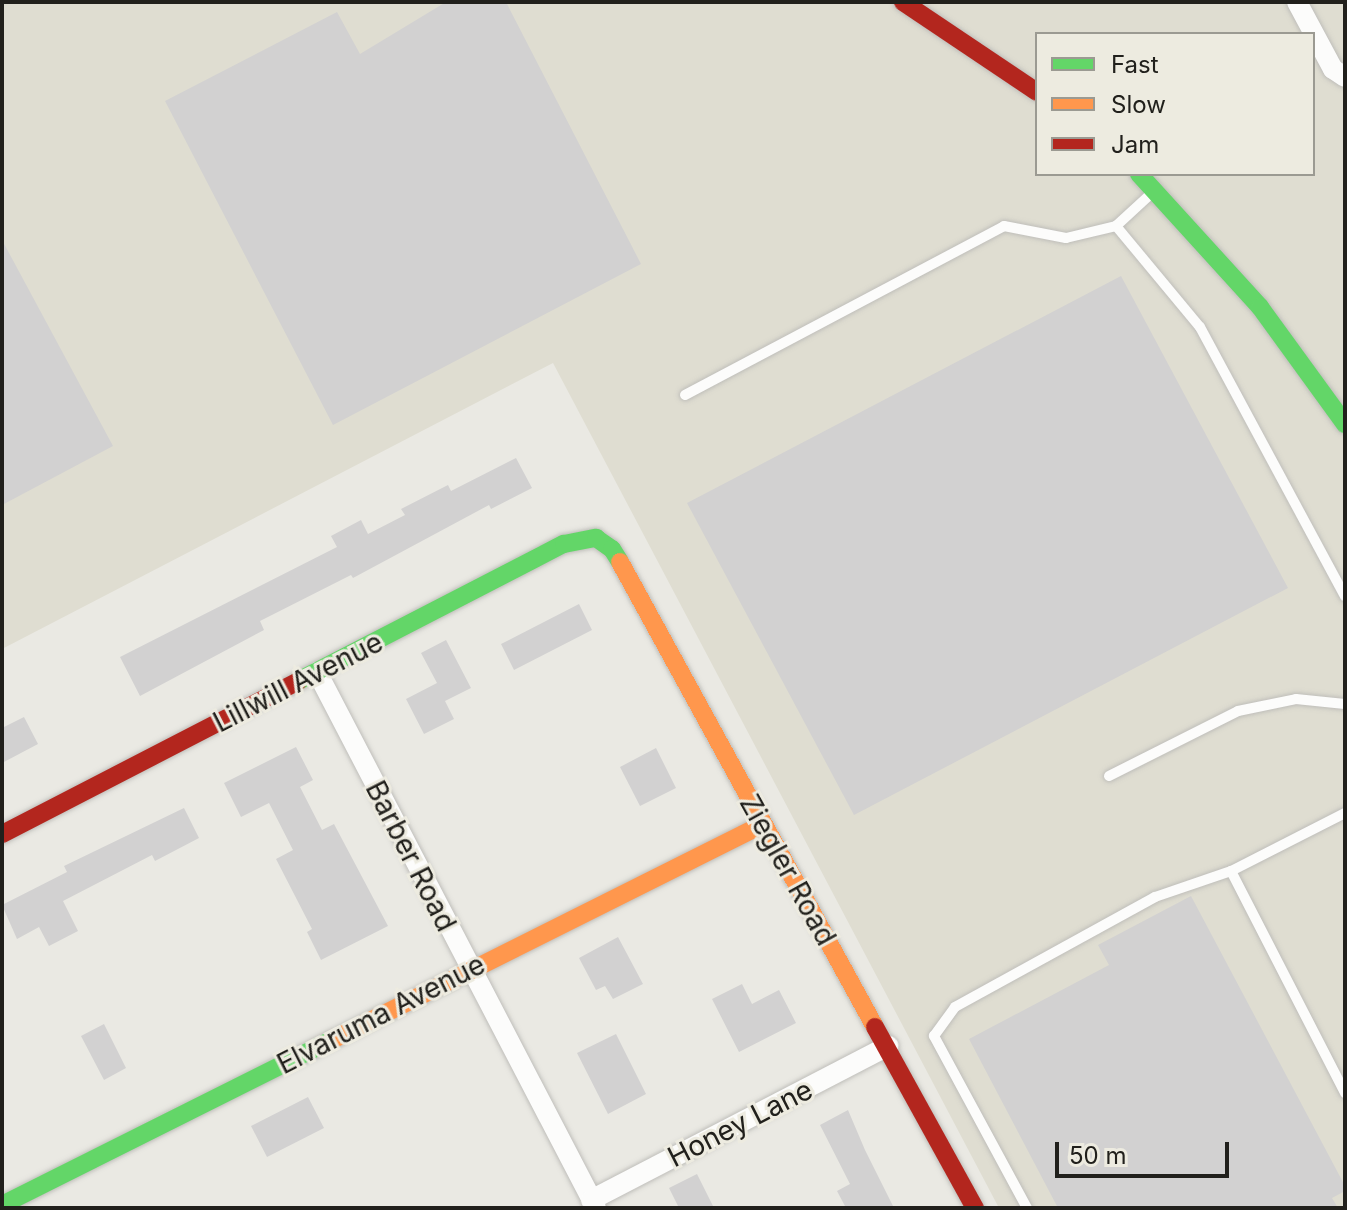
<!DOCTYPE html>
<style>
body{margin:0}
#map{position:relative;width:1347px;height:1210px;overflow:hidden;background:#eae9e3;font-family:Inter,sans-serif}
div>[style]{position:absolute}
.built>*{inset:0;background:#dfddd1}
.building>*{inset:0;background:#d2d1d1}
.roads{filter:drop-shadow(0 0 2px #bfbeba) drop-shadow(0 0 2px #bfbeba)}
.lane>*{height:10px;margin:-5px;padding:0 5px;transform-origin:5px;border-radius:5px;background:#fcfcfb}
.street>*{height:20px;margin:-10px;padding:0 10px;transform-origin:10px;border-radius:10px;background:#fcfcfb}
.fast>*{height:18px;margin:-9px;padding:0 9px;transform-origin:9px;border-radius:9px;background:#63d668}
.slow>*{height:18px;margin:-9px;padding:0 9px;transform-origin:9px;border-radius:9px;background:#ff974d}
.jam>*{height:18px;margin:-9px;padding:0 9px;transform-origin:9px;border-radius:9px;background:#b3261e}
span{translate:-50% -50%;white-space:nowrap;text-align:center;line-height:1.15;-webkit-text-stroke:6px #edebe0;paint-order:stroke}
.street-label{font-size:28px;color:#21201c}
.frame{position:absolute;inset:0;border:4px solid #21201c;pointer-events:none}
.legend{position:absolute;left:1035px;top:32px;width:280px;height:144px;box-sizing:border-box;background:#edebe0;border:2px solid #9b9a92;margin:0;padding:10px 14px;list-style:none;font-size:24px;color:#21201c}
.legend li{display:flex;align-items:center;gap:16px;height:40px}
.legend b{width:40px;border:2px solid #9b9a92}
.scale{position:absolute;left:1055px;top:1142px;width:174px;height:36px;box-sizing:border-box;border:4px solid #21201c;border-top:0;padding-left:10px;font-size:24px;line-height:28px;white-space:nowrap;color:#21201c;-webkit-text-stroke:6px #edebe0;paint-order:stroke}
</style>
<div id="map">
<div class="built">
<div style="clip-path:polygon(evenodd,2px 2px,1345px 2px,1345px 1208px,999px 1208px,553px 363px,2px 649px,2px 2px,1037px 34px,1313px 34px,1313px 174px,1037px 174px,1037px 34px)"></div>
</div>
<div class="building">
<div style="clip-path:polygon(446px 2px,506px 2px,641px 264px,333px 425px,165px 101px,337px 12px,360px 54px)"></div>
<div style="clip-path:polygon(2px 240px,113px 446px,2px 505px)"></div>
<div style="clip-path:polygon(1121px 276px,1288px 588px,854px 815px,687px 503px)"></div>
<div style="clip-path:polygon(516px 458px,532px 488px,491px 509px,489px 505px,353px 578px,351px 575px,260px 621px,264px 630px,140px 696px,120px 657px,337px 547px,331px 536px,361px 520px,368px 534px,405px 515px,401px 509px,448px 485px,451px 491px)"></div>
<div style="clip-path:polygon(579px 604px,592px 630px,514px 670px,501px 644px)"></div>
<div style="clip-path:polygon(446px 640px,471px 688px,445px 701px,454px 719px,424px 734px,406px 699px,437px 683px,421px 653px)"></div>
<div style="clip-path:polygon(24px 717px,38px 744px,2px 763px,2px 728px)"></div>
<div style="clip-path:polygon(296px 747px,313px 780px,300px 787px,322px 830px,334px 824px,388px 926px,321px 960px,307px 932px,312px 929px,276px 859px,293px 850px,269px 803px,241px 817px,224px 783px)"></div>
<div style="clip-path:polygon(656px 748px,676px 788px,640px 806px,620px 767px)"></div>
<div style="clip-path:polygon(184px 808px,199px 838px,155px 861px,152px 855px,63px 901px,78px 931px,49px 946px,39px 927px,17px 939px,2px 905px,67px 872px,64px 866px)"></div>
<div style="clip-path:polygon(1191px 896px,1345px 1186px,1345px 1191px,1332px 1198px,1338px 1208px,1058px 1208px,969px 1039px,1109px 965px,1098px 945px)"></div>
<div style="clip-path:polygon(618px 937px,643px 984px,613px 999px,605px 986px,596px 990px,579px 958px)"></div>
<div style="clip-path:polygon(742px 984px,752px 1004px,779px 990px,796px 1023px,739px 1052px,712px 999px)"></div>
<div style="clip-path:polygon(104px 1024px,126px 1068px,104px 1080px,81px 1036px)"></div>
<div style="clip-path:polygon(616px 1034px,646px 1094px,608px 1114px,577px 1053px)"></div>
<div style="clip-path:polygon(308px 1097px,324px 1128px,267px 1157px,251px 1126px)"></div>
<div style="clip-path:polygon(848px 1110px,865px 1150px,894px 1208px,846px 1208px,837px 1191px,850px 1184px,820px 1125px)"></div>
<div style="clip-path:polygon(697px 1174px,714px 1208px,679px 1208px,669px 1188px)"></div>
</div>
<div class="roads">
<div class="lane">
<div style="left:1116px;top:226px;width:131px;rotate:50.3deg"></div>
<div style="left:1200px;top:327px;width:306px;rotate:61.7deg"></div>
<div style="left:685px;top:395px;width:361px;rotate:-27.9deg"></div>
<div style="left:1004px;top:226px;width:63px;rotate:11deg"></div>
<div style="left:1066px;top:238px;width:51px;rotate:-13.5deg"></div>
<div style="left:1116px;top:226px;width:50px;rotate:-42.6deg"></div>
<div style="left:1109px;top:776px;width:144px;rotate:-26.7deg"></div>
<div style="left:1238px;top:711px;width:59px;rotate:-11.7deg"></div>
<div style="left:1296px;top:699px;width:49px;rotate:5.8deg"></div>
<div style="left:1345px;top:813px;width:128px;rotate:153deg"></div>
<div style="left:1231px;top:871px;width:250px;rotate:62.8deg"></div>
<div style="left:1027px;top:1208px;width:196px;rotate:-118.4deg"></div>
<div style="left:934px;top:1036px;width:36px;rotate:-54deg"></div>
<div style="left:955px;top:1007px;width:228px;rotate:-28.8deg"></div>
<div style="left:1155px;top:897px;width:80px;rotate:-18.9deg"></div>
</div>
<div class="street">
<div style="left:1297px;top:2px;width:76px;rotate:61.8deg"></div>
<div style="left:1333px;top:69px;width:14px;rotate:34deg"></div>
<div style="left:317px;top:672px;width:604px;rotate:62.5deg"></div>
<div style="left:591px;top:1200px;width:335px;rotate:-27.4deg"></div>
</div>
<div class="fast">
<div style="left:1139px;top:174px;width:180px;rotate:47.7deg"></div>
<div style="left:1260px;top:307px;width:145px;rotate:54deg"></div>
<div style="left:298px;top:681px;width:299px;rotate:-27.3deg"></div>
<div style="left:564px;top:544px;width:33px;rotate:-11deg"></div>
<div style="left:596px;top:538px;width:19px;rotate:35deg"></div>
<div style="left:612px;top:549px;width:15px;rotate:58deg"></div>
<div style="left:2px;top:1205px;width:369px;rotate:-26.6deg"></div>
</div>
<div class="slow">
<div style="left:620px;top:562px;width:530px;rotate:61.26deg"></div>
<div style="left:332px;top:1040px;width:481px;rotate:-26.6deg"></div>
</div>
<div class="jam">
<div style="left:903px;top:2px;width:161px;rotate:33.9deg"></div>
<div style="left:2px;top:834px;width:333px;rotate:-27.3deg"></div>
<div style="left:875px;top:1027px;width:207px;rotate:61.1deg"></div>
</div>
</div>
<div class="street-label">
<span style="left:298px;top:682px;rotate:-27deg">Lillwill Avenue</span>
<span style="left:411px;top:856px;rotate:63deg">Barber Road</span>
<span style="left:788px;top:870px;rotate:61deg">Ziegler Road</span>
<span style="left:381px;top:1014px;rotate:-27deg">Elvaruma Avenue</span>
<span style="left:740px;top:1123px;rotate:-27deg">Honey Lane</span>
</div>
<div class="frame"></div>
<ul class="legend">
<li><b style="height:10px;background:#63d668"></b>Fast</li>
<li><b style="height:10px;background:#ff974d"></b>Slow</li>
<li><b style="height:10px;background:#b3261e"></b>Jam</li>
</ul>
<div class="scale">50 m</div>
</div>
